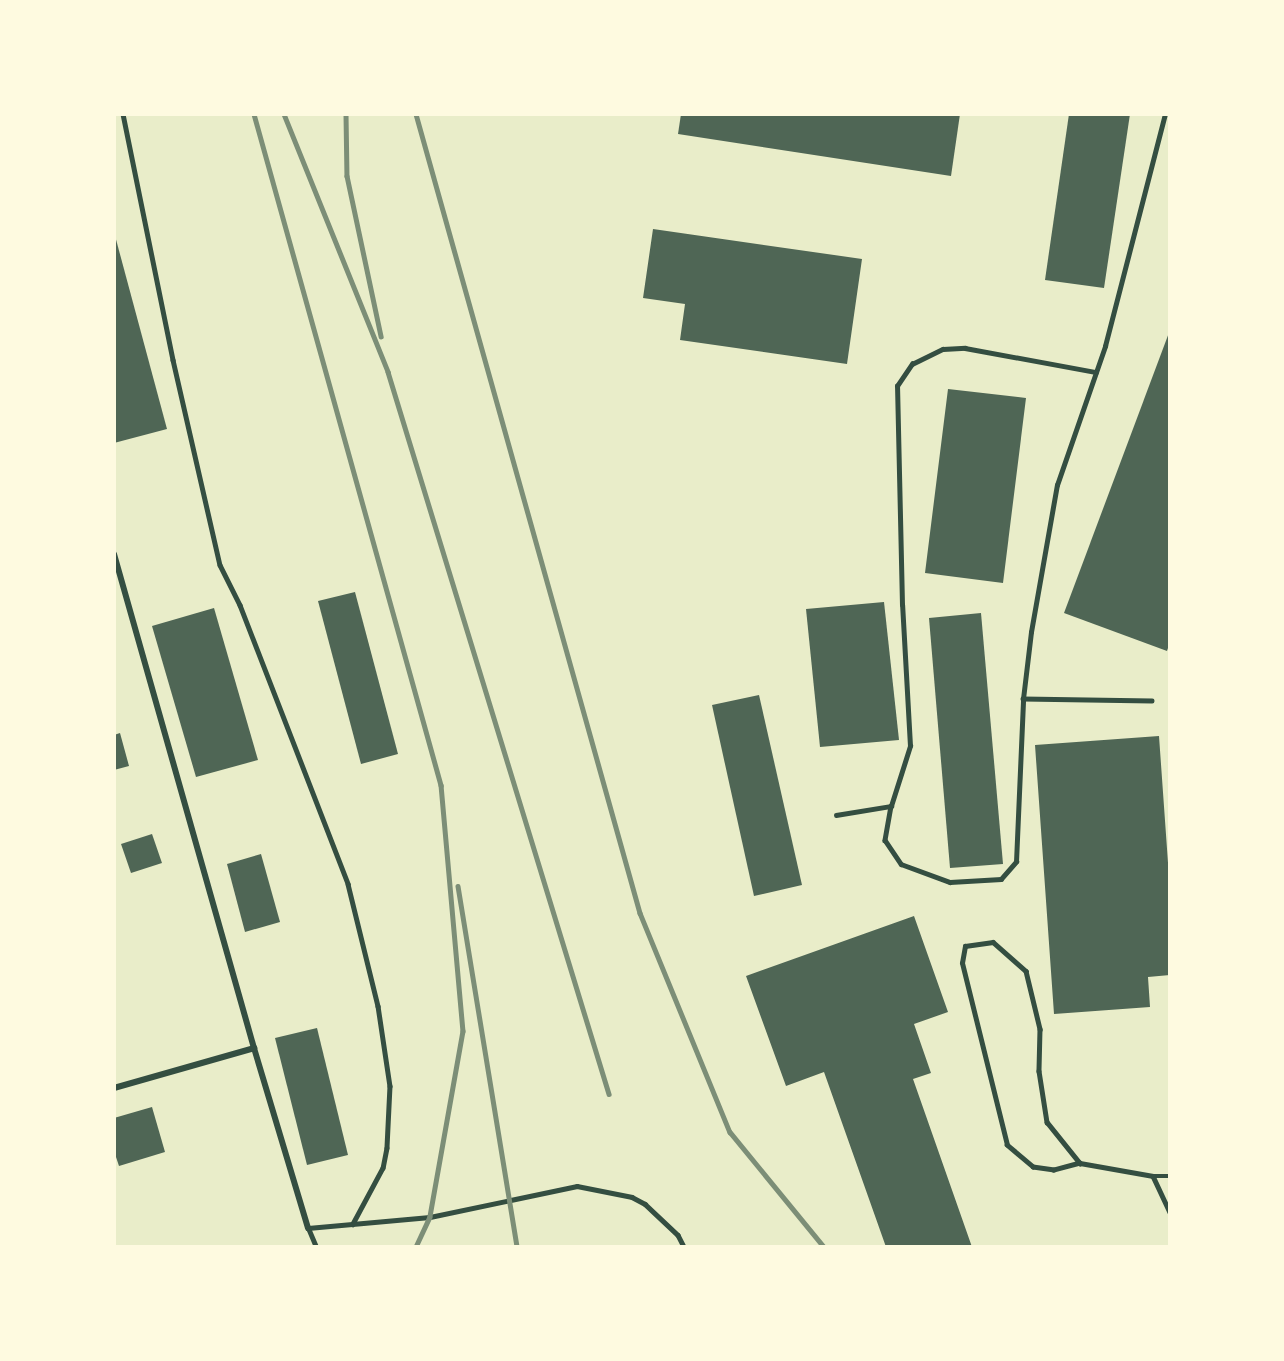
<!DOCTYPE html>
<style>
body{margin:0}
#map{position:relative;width:1284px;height:1361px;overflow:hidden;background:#e9edc9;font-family:"PT Sans",sans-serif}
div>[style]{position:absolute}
.building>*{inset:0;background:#4f6655}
.service>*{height:4.5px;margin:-2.25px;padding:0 2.25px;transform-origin:2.25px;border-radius:2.25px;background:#344e41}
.minor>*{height:6px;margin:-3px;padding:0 3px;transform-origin:3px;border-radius:3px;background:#344e41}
.rail>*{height:4.5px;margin:-2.25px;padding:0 2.25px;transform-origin:2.25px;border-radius:2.25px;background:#7c8e77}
span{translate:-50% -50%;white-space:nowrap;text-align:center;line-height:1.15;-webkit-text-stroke:5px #fefae0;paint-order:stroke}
.frame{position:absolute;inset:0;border:116px solid #fefae0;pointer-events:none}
</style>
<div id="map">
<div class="building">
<div style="clip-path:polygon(681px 114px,960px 114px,951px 176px,678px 134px)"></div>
<div style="clip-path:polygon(1069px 114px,1130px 114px,1104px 288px,1045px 280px)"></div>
<div style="clip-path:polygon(653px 229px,862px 259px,847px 364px,680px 340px,685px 304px,643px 298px)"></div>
<div style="clip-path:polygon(114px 232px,167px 429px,114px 443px)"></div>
<div style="clip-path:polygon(1170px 330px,1170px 642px,1167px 651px,1064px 613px)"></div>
<div style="clip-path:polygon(948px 389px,1026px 398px,1003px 583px,925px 573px)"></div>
<div style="clip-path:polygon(355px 592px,398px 754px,361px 764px,318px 601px)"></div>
<div style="clip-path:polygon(884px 602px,899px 740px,820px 747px,806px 609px)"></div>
<div style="clip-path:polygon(214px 608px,258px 760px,196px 777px,152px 626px)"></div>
<div style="clip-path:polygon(981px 613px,1003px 864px,950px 868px,929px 618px)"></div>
<div style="clip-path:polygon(759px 695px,802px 885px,754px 896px,712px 705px)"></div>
<div style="clip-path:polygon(120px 733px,129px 766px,114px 770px,114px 735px)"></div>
<div style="clip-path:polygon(1159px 736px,1170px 891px,1170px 975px,1148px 977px,1150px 1007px,1054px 1014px,1035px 745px)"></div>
<div style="clip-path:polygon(152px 834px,162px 863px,131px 873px,121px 844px)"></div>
<div style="clip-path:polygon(261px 854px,280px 922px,245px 932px,227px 864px)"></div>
<div style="clip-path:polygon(914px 916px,948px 1012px,914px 1024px,931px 1073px,913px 1079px,972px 1247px,886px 1247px,824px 1072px,786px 1086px,746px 976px)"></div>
<div style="clip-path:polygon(317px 1028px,348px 1155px,307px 1165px,275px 1038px)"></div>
<div style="clip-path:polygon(152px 1107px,165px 1152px,119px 1166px,114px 1151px,114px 1118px)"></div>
</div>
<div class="service">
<div style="left:123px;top:114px;width:251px;rotate:78.5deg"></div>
<div style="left:173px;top:360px;width:210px;rotate:77.1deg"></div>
<div style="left:220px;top:565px;width:45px;rotate:63.4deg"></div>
<div style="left:240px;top:605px;width:299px;rotate:68.8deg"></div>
<div style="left:348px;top:884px;width:126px;rotate:76.2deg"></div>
<div style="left:378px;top:1006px;width:81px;rotate:81.5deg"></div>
<div style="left:390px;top:1086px;width:62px;rotate:92.8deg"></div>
<div style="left:387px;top:1148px;width:20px;rotate:101deg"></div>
<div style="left:383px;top:1168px;width:64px;rotate:118.2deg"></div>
<div style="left:1152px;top:701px;width:129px;rotate:-179.1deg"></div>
<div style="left:1023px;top:699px;width:67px;rotate:-83.2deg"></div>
<div style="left:1031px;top:632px;width:149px;rotate:-80deg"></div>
<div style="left:1057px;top:485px;width:147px;rotate:-70.9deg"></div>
<div style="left:1105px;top:346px;width:240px;rotate:-75.5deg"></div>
<div style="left:891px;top:806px;width:35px;rotate:100deg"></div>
<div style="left:885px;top:840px;width:29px;rotate:56deg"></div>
<div style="left:901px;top:864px;width:52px;rotate:20.2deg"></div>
<div style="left:950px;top:882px;width:51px;rotate:-3.4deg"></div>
<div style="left:1001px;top:879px;width:23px;rotate:-49deg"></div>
<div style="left:1016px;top:862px;width:163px;rotate:-87.5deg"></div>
<div style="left:836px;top:815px;width:56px;rotate:-9.3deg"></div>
<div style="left:891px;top:806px;width:63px;rotate:-72.4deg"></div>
<div style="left:910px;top:746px;width:141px;rotate:-93.2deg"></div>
<div style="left:902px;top:605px;width:219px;rotate:-91.3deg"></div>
<div style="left:897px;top:386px;width:27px;rotate:-56deg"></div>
<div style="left:912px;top:364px;width:34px;rotate:-26deg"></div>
<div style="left:943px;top:349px;width:22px;rotate:-3deg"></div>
<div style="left:965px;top:348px;width:133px;rotate:10.4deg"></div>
<div style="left:1080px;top:1163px;width:27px;rotate:165deg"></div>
<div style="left:1054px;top:1170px;width:21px;rotate:-172deg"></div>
<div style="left:1033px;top:1167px;width:34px;rotate:-140deg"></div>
<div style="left:1007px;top:1145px;width:187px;rotate:-103.9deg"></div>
<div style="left:962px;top:963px;width:17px;rotate:-80deg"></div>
<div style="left:965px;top:946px;width:28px;rotate:-8deg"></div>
<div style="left:993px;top:942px;width:44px;rotate:41.3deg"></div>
<div style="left:1026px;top:971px;width:60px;rotate:76.4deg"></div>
<div style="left:1040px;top:1029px;width:42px;rotate:91.4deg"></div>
<div style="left:1039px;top:1071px;width:52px;rotate:81.1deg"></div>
<div style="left:1047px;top:1122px;width:53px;rotate:51.2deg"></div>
<div style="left:1080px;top:1163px;width:74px;rotate:10.1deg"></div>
<div style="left:1153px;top:1176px;width:17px"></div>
<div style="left:1153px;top:1176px;width:40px;rotate:65deg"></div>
<div style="left:316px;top:1247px;width:21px;rotate:-113deg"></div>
<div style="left:308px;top:1228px;width:122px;rotate:-5.2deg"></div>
<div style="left:430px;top:1217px;width:150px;rotate:-11.9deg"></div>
<div style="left:577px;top:1186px;width:56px;rotate:11.3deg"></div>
<div style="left:632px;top:1197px;width:15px;rotate:28deg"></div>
<div style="left:645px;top:1204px;width:45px;rotate:43.2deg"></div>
<div style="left:678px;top:1235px;width:13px;rotate:63deg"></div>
</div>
<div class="minor">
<div style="left:114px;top:554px;width:513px;rotate:74.18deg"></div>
<div style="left:254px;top:1048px;width:188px;rotate:73.3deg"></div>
<div style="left:114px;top:1088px;width:146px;rotate:-15.9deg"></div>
</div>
<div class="rail">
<div style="left:254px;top:114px;width:697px;rotate:74.43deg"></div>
<div style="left:441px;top:785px;width:247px;rotate:84.9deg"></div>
<div style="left:463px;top:1031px;width:189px;rotate:100.1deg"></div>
<div style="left:430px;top:1217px;width:33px;rotate:115deg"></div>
<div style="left:284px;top:114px;width:278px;rotate:68deg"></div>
<div style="left:388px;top:372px;width:755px;rotate:72.98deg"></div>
<div style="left:346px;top:114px;width:62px;rotate:89.1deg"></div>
<div style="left:347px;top:176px;width:164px;rotate:78deg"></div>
<div style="left:416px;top:114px;width:830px;rotate:74.34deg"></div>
<div style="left:640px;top:913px;width:237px;rotate:67.7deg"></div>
<div style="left:730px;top:1132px;width:149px;rotate:50.7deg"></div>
<div style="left:458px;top:886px;width:366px;rotate:80.7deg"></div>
</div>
<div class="frame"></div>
</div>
